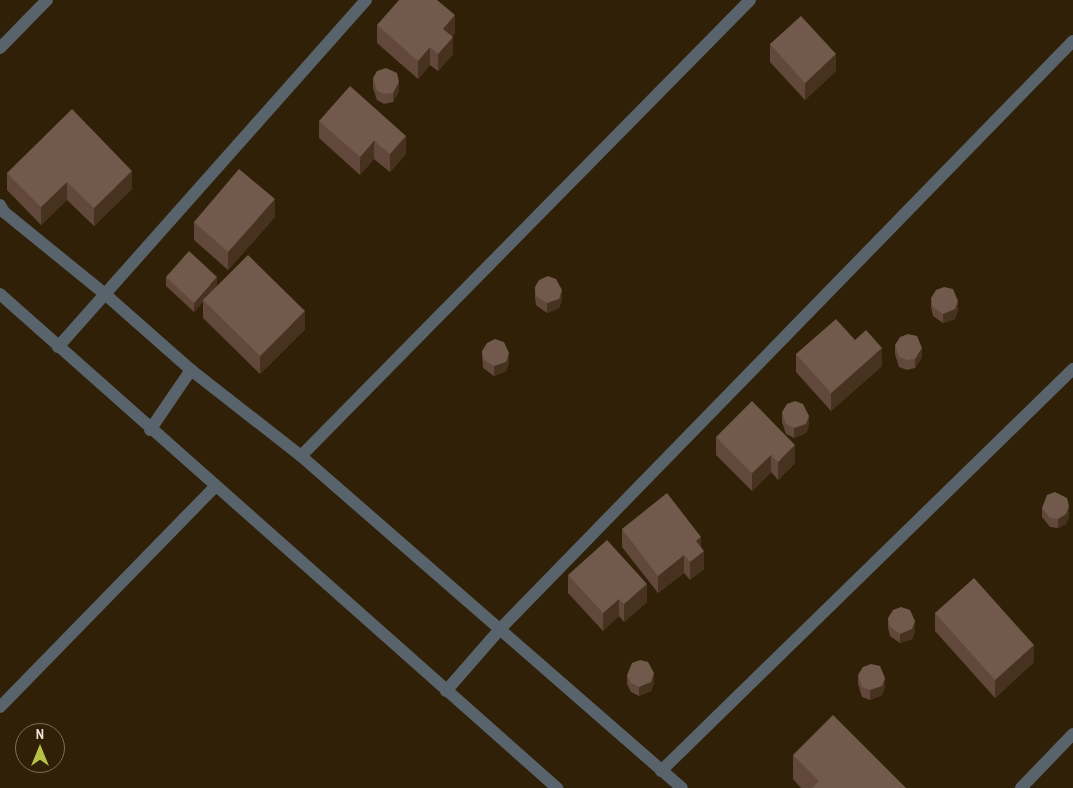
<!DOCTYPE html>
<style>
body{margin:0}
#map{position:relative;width:1073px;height:788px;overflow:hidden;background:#2f2007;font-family:"Archivo Narrow",sans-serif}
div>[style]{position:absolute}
.minor>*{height:12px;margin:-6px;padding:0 6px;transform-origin:6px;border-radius:6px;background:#58636c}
.tertiary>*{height:12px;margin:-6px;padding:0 6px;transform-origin:6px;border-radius:6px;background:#58636c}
.wall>*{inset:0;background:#62483b}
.shaded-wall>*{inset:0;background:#47311f}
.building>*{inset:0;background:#71594c}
span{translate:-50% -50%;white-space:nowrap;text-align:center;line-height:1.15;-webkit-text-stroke:4px #2f2007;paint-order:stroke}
.north{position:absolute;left:15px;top:723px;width:50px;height:50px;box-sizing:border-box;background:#2f2007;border:1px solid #7c6f5a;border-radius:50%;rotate:0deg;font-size:14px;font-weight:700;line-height:20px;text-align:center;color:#f0e5d7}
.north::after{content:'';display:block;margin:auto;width:18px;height:22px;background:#b8c147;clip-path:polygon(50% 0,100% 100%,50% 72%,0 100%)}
</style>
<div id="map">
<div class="minor">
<div style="left:0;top:48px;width:67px;rotate:-45.6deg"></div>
<div style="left:0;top:205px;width:8px;rotate:60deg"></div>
<div style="left:4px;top:212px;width:132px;rotate:39.1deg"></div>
<div style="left:106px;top:295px;width:113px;rotate:41.4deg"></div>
<div style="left:191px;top:370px;width:140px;rotate:38deg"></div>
<div style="left:301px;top:456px;width:505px;rotate:41.07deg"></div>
<div style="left:58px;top:347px;width:464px;rotate:-48.4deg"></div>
<div style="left:150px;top:430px;width:73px;rotate:-55.7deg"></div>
<div style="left:301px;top:456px;width:640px;rotate:-45.44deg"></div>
<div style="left:446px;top:691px;width:82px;rotate:-48.9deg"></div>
<div style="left:500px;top:629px;width:821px;rotate:-45.74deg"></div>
<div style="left:0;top:707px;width:308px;rotate:-45.7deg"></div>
<div style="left:661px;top:771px;width:576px;rotate:-44.3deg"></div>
<div style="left:1021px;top:788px;width:75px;rotate:-46.1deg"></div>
</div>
<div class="tertiary">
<div style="left:0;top:294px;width:745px;rotate:41.57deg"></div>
</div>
<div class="wall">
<div style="clip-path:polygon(377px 25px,455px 33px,452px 36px,453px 54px,438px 71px,430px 65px,418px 79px,377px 43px)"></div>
<div style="clip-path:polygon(770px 44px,836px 71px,805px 100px,770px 62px)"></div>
<div style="clip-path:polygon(373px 78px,399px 91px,393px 102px,384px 104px,377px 100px,373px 88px)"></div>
<div style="clip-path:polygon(319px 121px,406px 154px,390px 172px,374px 159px,360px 175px,319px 138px)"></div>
<div style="clip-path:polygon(7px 173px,132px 189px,94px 226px,67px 200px,41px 225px,7px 190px)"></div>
<div style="clip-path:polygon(275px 217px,228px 270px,194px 240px,194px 222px)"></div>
<div style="clip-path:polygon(166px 277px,217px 286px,305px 329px,260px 374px,203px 318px,203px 302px,194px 312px,166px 286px)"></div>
<div style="clip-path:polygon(535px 287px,562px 299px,559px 308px,547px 313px,536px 305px,535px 297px)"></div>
<div style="clip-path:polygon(931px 298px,958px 310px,955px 319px,943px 323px,933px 316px,931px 307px)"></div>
<div style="clip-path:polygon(855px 340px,882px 366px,831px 411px,796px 372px,796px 354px)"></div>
<div style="clip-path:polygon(895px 345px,922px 357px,915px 368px,907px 370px,899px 367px,895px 354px)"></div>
<div style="clip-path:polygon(482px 351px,509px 363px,506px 371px,494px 376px,483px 368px)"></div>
<div style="clip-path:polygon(782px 412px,809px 425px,806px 433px,794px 438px,786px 434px,782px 422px)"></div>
<div style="clip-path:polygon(716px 437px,795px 463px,778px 480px,771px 472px,752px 491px,716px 455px)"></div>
<div style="clip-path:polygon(1042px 508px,1069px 516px,1066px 524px,1058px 528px,1050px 527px,1042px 517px)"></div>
<div style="clip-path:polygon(622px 529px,701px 548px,704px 569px,690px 580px,684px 573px,658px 593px,622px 547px)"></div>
<div style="clip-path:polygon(568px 575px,647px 602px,624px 622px,619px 616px,603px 631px,568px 593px)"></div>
<div style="clip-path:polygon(935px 613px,1034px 662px,995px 698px,935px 631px)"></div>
<div style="clip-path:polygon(888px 618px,915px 631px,912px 639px,900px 643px,890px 636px,888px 628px)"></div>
<div style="clip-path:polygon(627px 675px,654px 683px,651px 691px,639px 696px,631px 692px,627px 684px)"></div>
<div style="clip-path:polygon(858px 675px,885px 687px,882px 695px,870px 700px,862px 697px,858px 684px)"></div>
<div style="clip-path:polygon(793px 755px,906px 788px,801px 788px,793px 779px)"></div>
</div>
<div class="shaded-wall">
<div style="clip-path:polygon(455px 15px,455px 33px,443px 46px,443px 29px)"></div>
<div style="clip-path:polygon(453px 37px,453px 54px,438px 71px,438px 54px)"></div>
<div style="clip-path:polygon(430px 47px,430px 65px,418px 79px,418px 61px)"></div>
<div style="clip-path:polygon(836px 54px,836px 71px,805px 100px,805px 83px)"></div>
<div style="clip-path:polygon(399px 82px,399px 91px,393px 102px,393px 93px)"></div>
<div style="clip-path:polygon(406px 136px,406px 154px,390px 172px,390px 154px)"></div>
<div style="clip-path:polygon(374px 141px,374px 159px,360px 175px,360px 157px)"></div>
<div style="clip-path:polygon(132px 171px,132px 189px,94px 226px,94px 208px)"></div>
<div style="clip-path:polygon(67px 182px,67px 200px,41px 225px,41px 207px)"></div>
<div style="clip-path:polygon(275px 199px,275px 217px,228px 270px,228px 252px)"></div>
<div style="clip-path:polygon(217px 277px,217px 286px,203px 300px,203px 302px,194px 312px,194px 303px)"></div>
<div style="clip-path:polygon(562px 290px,562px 299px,559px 308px,547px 313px,547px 303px)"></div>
<div style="clip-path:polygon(958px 301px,958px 310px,955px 319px,943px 323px,943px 314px)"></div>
<div style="clip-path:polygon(305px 311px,305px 329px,260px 374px,260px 356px)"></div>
<div style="clip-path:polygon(882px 348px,882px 366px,831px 411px,831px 393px)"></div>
<div style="clip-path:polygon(922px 348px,922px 357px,915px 368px,915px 359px)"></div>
<div style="clip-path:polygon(509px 353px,509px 363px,506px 371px,494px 376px,494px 366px)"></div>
<div style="clip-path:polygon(809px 416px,809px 425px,806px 433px,794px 438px,794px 428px)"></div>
<div style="clip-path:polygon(795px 445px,795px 463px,778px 480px,778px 462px)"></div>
<div style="clip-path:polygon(771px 455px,771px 472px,752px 491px,752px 473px)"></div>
<div style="clip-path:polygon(1069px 506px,1069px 516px,1066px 524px,1058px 528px,1058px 519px)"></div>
<div style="clip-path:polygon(701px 537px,701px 553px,704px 551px,704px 569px,690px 580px,690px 562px,696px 541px)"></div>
<div style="clip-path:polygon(684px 555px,684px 573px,658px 593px,658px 576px)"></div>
<div style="clip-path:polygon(647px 584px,647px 602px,624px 622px,624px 604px)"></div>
<div style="clip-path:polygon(619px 599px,619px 616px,603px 631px,603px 613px)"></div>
<div style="clip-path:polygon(915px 621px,915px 631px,912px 639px,900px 643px,900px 634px)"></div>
<div style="clip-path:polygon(1034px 645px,1034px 662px,995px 698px,995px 680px)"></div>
<div style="clip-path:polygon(654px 673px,654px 683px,651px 691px,639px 696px,639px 687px)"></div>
<div style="clip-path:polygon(885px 678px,885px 687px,882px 695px,870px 700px,870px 690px)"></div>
</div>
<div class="building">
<div style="clip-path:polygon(399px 0,437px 0,455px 15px,443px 29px,453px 37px,438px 54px,430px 47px,418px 61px,377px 25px)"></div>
<div style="clip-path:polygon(801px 16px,836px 54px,805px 83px,770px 44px)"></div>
<div style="clip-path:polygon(386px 68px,397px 73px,399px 82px,393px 93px,384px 94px,377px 91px,373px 78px,377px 71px)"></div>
<div style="clip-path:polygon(350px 86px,406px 136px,390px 154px,374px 141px,360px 157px,319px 121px)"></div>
<div style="clip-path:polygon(72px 109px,132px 171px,94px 208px,67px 182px,41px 207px,7px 173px)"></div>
<div style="clip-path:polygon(239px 169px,275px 199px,228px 252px,194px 222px)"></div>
<div style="clip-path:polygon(189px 251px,217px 277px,194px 303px,166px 277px)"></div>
<div style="clip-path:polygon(248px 255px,305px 311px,260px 356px,203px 300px)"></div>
<div style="clip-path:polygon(548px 276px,556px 279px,562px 290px,559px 299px,547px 303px,536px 296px,535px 287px,539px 280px)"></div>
<div style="clip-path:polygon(944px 287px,953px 289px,958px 301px,955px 309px,943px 314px,933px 307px,931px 298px,936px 290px)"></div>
<div style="clip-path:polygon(836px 319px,855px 340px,866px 330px,882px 348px,831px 393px,796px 354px)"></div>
<div style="clip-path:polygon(908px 334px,917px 336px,922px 348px,915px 359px,907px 360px,899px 357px,895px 345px,900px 337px)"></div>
<div style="clip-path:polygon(495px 339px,504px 342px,509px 353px,506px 362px,494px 366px,483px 359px,482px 351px,487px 343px)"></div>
<div style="clip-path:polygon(752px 401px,795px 445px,778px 462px,771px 455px,752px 473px,716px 437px)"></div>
<div style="clip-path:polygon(795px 401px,803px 404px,809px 416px,806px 424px,794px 428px,786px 424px,782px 412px,787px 404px)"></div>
<div style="clip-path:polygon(1055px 492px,1067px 498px,1069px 506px,1066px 514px,1058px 519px,1050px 518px,1042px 508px,1047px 495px)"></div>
<div style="clip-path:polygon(667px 493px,701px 537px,696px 541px,704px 551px,690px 562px,684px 555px,658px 576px,622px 529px)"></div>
<div style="clip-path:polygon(607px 540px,647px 584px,624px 604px,619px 599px,603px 613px,568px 575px)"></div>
<div style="clip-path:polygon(974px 578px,1034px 645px,995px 680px,935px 613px)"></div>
<div style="clip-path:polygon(901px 607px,910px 610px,915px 621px,912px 629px,900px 634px,890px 627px,888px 618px,893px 610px)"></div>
<div style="clip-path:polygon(640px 660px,648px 662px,654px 673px,651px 682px,639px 687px,631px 683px,627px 675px,632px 663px)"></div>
<div style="clip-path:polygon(871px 664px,880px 666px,885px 678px,882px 686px,870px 690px,862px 687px,858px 675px,863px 667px)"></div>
<div style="clip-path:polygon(833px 715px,906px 788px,812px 788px,819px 781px,793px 755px)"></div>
</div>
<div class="north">N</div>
</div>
